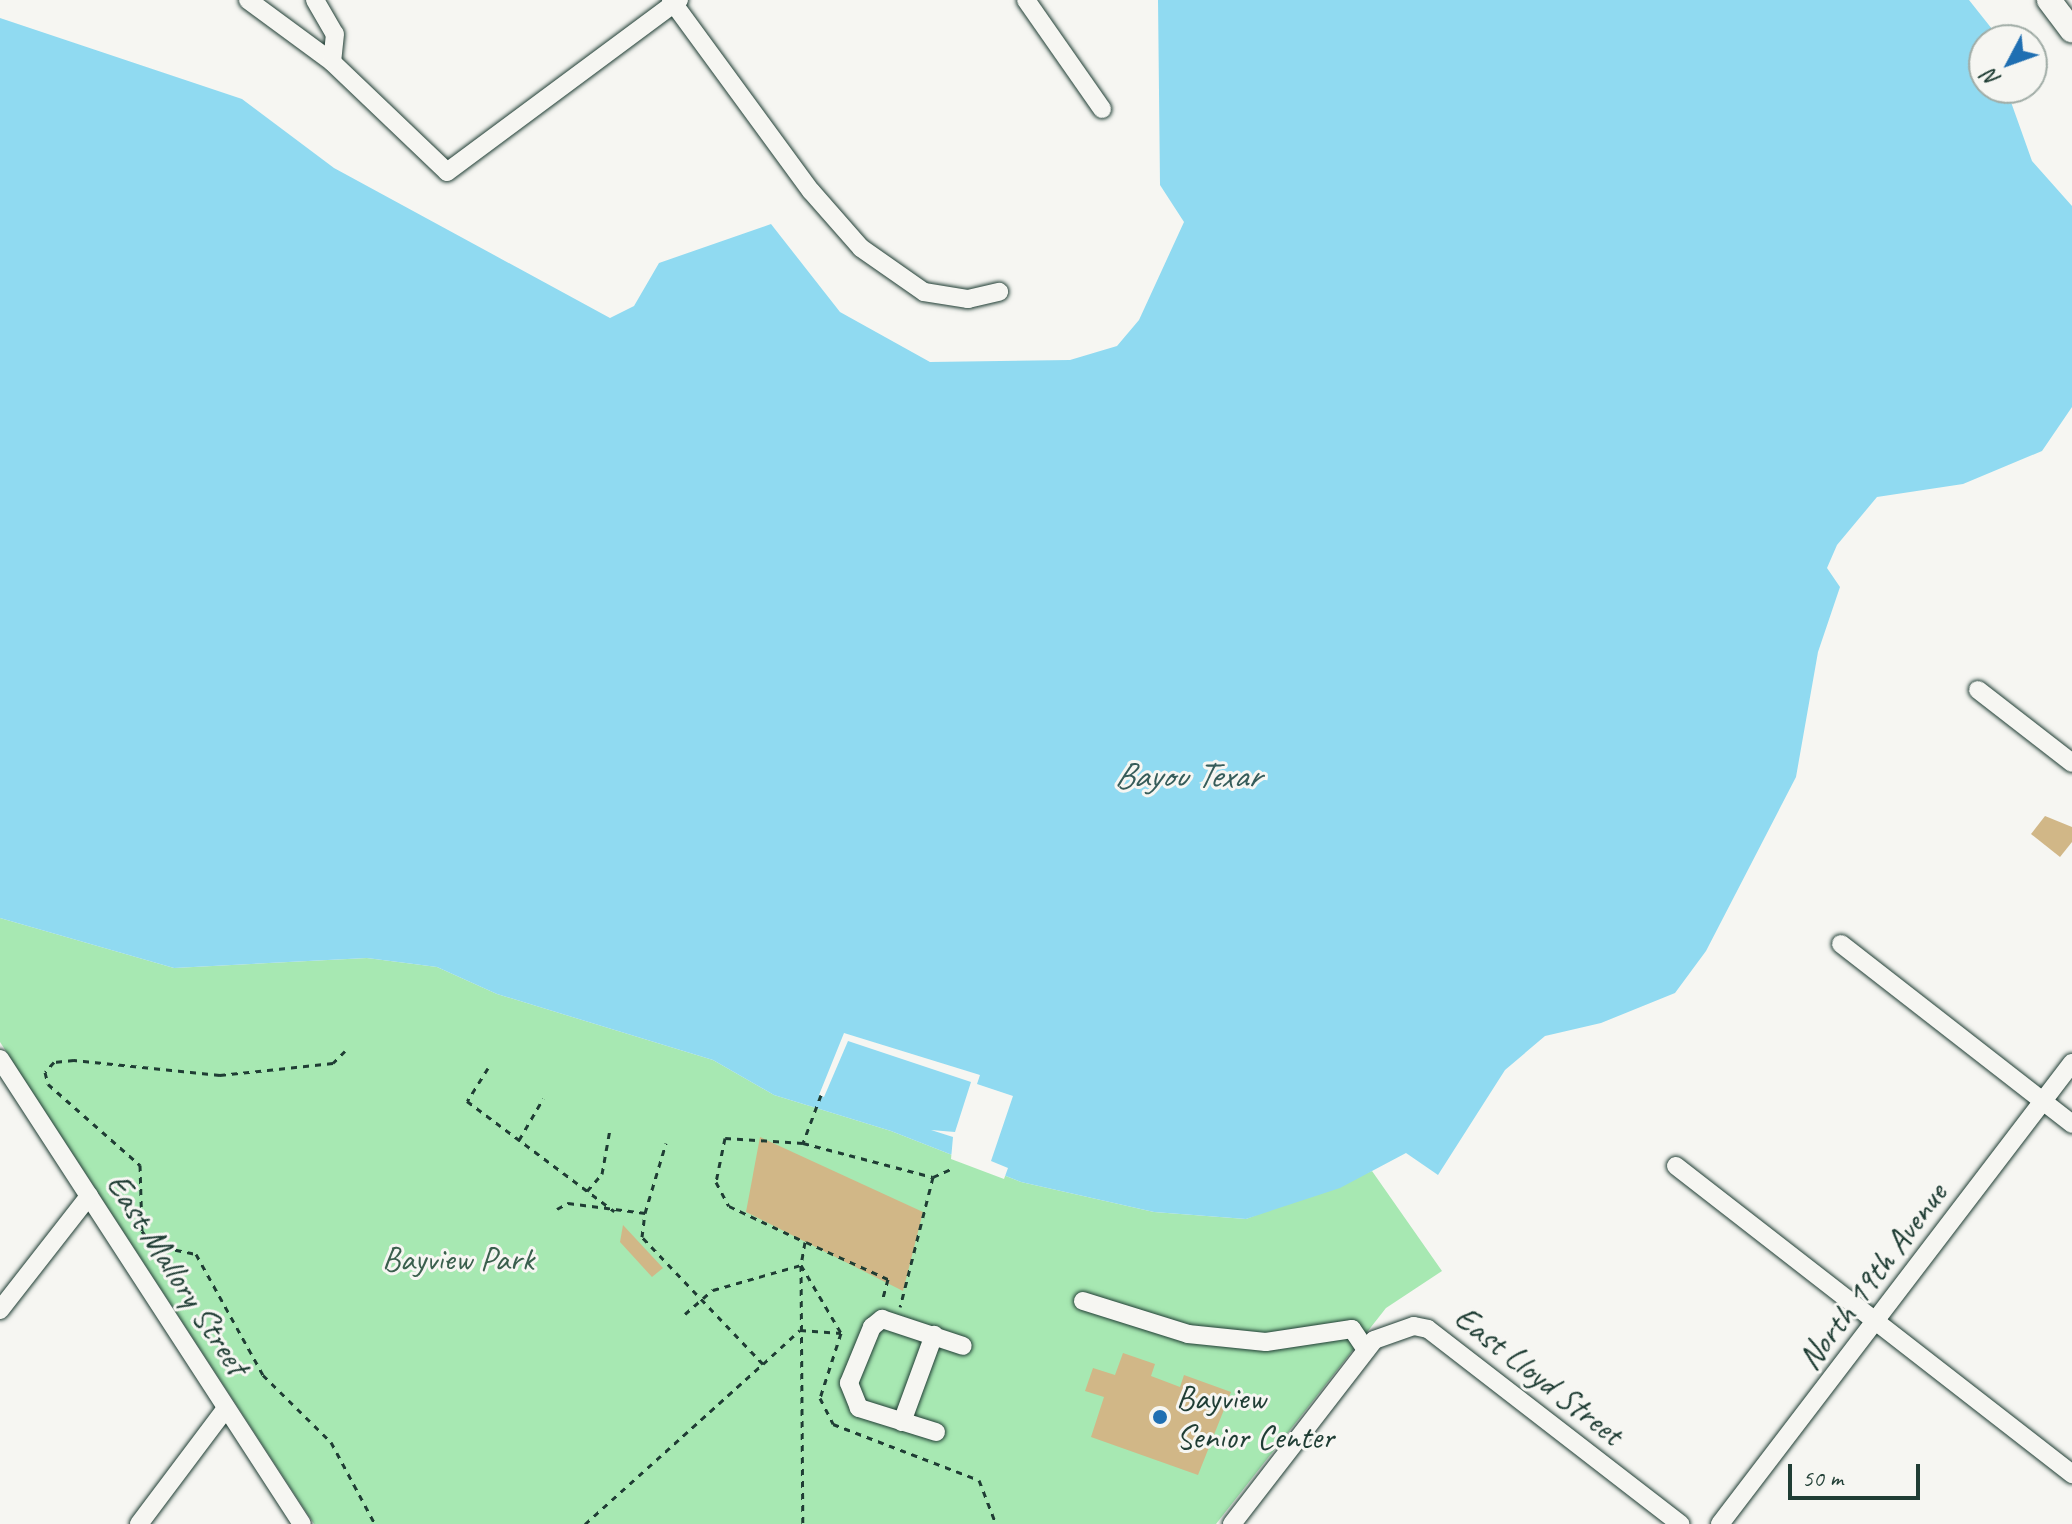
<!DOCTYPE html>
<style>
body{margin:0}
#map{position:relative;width:2072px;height:1524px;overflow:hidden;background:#f6f6f2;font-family:Caveat,sans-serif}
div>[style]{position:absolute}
.green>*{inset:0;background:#a7e8b2}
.water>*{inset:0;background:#90daf1}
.pier>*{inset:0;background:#f6f6f2}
.building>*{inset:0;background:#d1b787}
.path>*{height:3px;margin-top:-1.5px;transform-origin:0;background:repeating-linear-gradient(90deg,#1f3d34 0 6px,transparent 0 12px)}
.roads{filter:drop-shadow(0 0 2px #1f3d34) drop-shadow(0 0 2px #1f3d34)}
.minor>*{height:18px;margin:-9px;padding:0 9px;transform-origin:9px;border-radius:9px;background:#f6f6f2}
.major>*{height:24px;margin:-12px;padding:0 12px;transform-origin:12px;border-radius:12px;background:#f6f6f2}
.dots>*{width:22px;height:22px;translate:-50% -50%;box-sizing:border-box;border:4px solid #f6f6f2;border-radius:50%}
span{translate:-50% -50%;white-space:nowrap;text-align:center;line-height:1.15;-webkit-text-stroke:6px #f6f6f2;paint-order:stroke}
.park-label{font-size:34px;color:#3a5f4d}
.street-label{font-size:34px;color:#1f3d34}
.poi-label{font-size:34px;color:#1f3d34}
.left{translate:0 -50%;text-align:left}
.water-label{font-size:36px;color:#365c5a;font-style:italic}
.north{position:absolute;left:1968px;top:24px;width:80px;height:80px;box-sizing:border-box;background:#f6f6f2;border:2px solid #a0aca6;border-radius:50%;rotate:229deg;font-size:22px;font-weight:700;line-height:32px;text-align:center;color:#1f3d34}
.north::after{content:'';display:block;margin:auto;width:28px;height:36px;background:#1f6fb2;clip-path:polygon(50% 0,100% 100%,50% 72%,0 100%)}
.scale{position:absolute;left:1788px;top:1464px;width:132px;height:36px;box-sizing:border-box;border:4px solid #1f3d34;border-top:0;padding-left:10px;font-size:24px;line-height:28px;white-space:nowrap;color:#1f3d34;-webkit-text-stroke:6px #f6f6f2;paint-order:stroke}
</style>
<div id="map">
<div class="green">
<div style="clip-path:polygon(0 918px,174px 968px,367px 958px,437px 967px,497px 994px,713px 1060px,774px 1095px,891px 1131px,1021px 1182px,1154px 1212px,1246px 1219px,1372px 1171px,1442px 1271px,1386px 1308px,1216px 1524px,314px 1524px,0 1042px)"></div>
</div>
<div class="water">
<div style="clip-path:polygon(1158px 0,1969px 0,1996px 34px,1997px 40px,1984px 40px,1984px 88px,2006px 88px,2032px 161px,2072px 206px,2072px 407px,2042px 451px,1963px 484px,1877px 497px,1837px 545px,1827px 568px,1840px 587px,1818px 652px,1796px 777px,1706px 951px,1675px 993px,1601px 1023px,1545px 1036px,1505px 1070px,1438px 1175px,1406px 1153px,1340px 1188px,1246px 1219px,1154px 1212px,1021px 1182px,891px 1131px,774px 1095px,713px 1060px,497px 994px,437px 967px,367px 958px,174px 968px,0 918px,0 18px,242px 99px,334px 168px,610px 318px,634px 306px,659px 263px,771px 224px,840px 312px,930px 362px,1070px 360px,1117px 346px,1139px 320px,1184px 222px,1160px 185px)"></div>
</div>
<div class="pier">
<div style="clip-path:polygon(844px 1033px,980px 1075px,977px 1084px,1013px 1096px,991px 1161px,1008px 1168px,1004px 1179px,951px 1159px,953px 1137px,931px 1130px,955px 1132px,971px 1082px,848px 1041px,824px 1097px,819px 1095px)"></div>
</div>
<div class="building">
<div style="clip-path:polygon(2045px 816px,2072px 827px,2072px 842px,2060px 857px,2031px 834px)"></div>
<div style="clip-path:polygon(760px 1137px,923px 1212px,903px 1291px,746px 1212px)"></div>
<div style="clip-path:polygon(623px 1225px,663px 1268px,652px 1277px,620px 1242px)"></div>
<div style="clip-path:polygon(1123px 1353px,1155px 1364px,1151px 1376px,1180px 1387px,1184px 1375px,1231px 1392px,1198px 1475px,1091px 1437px,1104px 1397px,1085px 1391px,1093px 1368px,1115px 1375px)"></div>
</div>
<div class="path">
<div style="left:345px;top:1051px;width:17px;rotate:135deg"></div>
<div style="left:333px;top:1063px;width:114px;rotate:173.9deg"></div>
<div style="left:220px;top:1075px;width:147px;rotate:-174.1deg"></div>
<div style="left:74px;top:1060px;width:20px;rotate:174deg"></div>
<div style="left:54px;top:1062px;width:13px;rotate:132deg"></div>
<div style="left:45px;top:1072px;width:12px;rotate:76deg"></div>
<div style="left:48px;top:1084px;width:123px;rotate:41.4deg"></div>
<div style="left:140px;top:1165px;width:66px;rotate:88.3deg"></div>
<div style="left:142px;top:1231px;width:17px;rotate:54deg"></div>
<div style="left:152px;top:1245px;width:45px;rotate:11.6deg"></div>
<div style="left:196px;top:1254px;width:138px;rotate:61deg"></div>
<div style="left:263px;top:1375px;width:95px;rotate:44.6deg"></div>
<div style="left:331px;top:1442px;width:93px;rotate:61.8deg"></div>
<div style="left:488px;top:1068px;width:39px;rotate:122deg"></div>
<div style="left:467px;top:1101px;width:184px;rotate:36.8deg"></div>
<div style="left:821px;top:1095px;width:51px;rotate:110.6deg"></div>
<div style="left:803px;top:1143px;width:78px;rotate:-176.3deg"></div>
<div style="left:725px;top:1138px;width:45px;rotate:101.6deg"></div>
<div style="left:716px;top:1182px;width:27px;rotate:62deg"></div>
<div style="left:729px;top:1206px;width:84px;rotate:25.3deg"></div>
<div style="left:805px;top:1242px;width:23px;rotate:100deg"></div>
<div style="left:801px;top:1265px;width:79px;rotate:59.5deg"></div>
<div style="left:841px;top:1333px;width:68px;rotate:107.9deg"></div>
<div style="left:820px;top:1398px;width:29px;rotate:63deg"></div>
<div style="left:833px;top:1424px;width:156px;rotate:21deg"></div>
<div style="left:979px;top:1480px;width:47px;rotate:68.9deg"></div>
<div style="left:519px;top:1140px;width:48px;rotate:-59.7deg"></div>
<div style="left:803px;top:1143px;width:134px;rotate:14.7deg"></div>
<div style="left:933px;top:1177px;width:134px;rotate:104.2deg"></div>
<div style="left:933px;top:1177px;width:20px;rotate:-24deg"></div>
<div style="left:587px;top:1191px;width:23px;rotate:-49deg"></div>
<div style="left:602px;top:1174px;width:46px;rotate:-79.9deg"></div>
<div style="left:557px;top:1209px;width:13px;rotate:-29deg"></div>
<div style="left:568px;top:1203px;width:78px;rotate:7.4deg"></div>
<div style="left:645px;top:1213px;width:73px;rotate:-73.3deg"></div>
<div style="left:806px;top:1242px;width:90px;rotate:24.3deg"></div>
<div style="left:888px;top:1279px;width:23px;rotate:105deg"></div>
<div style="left:685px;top:1314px;width:37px;rotate:-41deg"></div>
<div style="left:713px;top:1290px;width:91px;rotate:-15.9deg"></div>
<div style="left:801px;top:1265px;width:259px;rotate:89.6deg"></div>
<div style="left:763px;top:1364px;width:50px;rotate:-42.6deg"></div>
<div style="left:800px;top:1330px;width:41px;rotate:4.2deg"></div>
<div style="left:585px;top:1524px;width:239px;rotate:-42deg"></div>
<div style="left:763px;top:1364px;width:175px;rotate:-133.6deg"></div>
<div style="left:642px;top:1237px;width:24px;rotate:-83deg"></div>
</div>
<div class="roads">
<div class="minor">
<div style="left:248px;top:0;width:104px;rotate:36.4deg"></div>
<div style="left:332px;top:62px;width:159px;rotate:43.7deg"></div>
<div style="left:447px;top:172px;width:289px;rotate:-36.6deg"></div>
<div style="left:315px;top:0;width:39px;rotate:60deg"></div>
<div style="left:335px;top:34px;width:28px;rotate:96deg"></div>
<div style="left:671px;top:0;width:237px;rotate:53.8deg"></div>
<div style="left:811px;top:191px;width:76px;rotate:48.7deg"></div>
<div style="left:861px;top:248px;width:77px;rotate:34.9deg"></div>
<div style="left:924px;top:292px;width:45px;rotate:9deg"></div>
<div style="left:968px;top:299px;width:32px;rotate:-13deg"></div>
<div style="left:1026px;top:0;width:133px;rotate:55.1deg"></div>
<div style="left:1978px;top:690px;width:119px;rotate:37.8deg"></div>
<div style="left:1841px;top:944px;width:293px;rotate:37.9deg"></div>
<div style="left:0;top:1059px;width:554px;rotate:57deg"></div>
<div style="left:1676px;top:1166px;width:502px;rotate:37.87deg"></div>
<div style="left:1083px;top:1301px;width:110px;rotate:17.4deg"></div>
<div style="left:1188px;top:1334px;width:78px;rotate:5.9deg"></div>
<div style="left:1266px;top:1342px;width:87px;rotate:-8.6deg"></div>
<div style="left:1352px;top:1329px;width:25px;rotate:56deg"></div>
<div style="left:0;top:1310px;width:145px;rotate:-52deg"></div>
<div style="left:902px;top:1422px;width:93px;rotate:-69.8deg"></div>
<div style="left:936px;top:1432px;width:81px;rotate:-162.7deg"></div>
<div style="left:859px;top:1408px;width:27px;rotate:-112deg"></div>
<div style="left:849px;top:1383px;width:61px;rotate:-67.7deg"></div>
<div style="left:872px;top:1327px;width:13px;rotate:-39deg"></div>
<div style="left:882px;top:1319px;width:85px;rotate:18.4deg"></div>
<div style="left:139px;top:1524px;width:145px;rotate:-53.1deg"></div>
<div style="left:1232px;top:1524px;width:232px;rotate:-52.3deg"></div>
<div style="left:1374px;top:1340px;width:42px;rotate:-19.3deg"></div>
<div style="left:1414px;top:1326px;width:14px;rotate:12deg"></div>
<div style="left:1428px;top:1329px;width:319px;rotate:37.7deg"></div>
<div style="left:1720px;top:1524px;width:580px;rotate:-52.64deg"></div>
</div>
<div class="major">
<div style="left:2049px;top:0;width:38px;rotate:53deg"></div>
</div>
</div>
<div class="dots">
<div style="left:1160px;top:1417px;background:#1f6fb2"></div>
</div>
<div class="park-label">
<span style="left:458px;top:1259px">Bayview Park</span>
</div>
<div class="street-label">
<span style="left:178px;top:1274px;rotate:57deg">East Mallory Street</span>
<span style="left:1872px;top:1276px;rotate:-53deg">North 19th Avenue</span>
<span style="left:1539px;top:1375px;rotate:38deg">East Lloyd Street</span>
</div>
<div class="poi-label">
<span class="left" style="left:1176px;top:1417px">Bayview<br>Senior Center</span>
</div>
<div class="water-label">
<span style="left:1187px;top:776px">Bayou Texar</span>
</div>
<div class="north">N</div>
<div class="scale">50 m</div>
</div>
